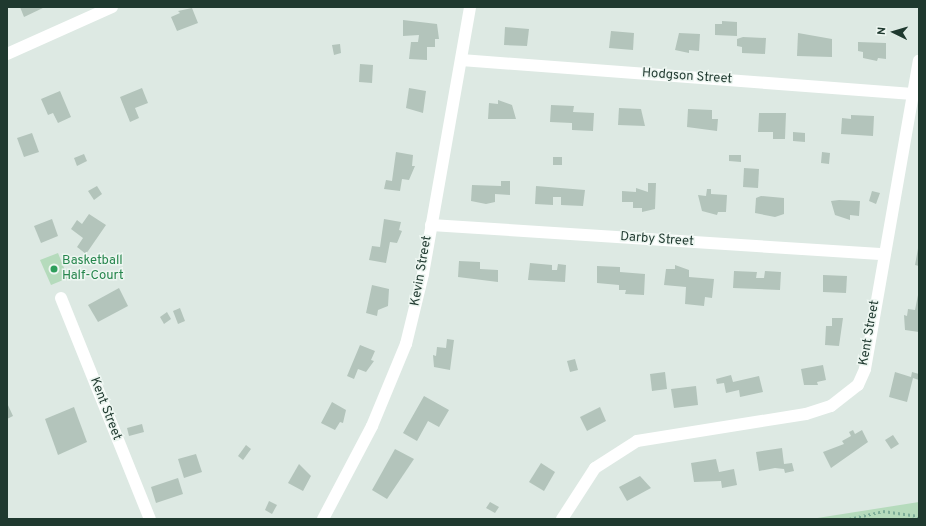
<!DOCTYPE html>
<style>
body{margin:0}
#map{position:relative;width:926px;height:526px;overflow:hidden;background:#dde9e3;font-family:Overpass,sans-serif}
div>[style]{position:absolute}
.green>*{inset:0;background:#b5dbbc}
.building>*{inset:0;background:#b3c4bb}
.path>*{height:2.5px;margin-top:-1.25px;transform-origin:0;background:repeating-linear-gradient(90deg,#7dad99 0 2px,transparent 0 5px)}
.minor>*{height:12px;margin:-6px;padding:0 6px;transform-origin:6px;border-radius:6px;background:#fff}
.dots>*{width:11px;height:11px;translate:-50% -50%;box-sizing:border-box;border:2px solid #edf6f1;border-radius:50%}
span{translate:-50% -50%;white-space:nowrap;text-align:center;line-height:1.15;-webkit-text-stroke:3px #edf6f1;paint-order:stroke}
.street-label{font-size:13px;color:#1f392f}
.leisure-label{font-size:13px;color:#27864d}
.left{translate:0 -50%;text-align:left}
.frame{position:absolute;inset:0;border:8px solid #1f392f;pointer-events:none}
.north{position:absolute;left:874px;top:12px;width:40px;height:40px;-webkit-text-stroke:3px #edf6f1;paint-order:stroke;rotate:275deg;font-size:11px;font-weight:700;line-height:16px;text-align:center;color:#1f392f}
.north::after{content:'';display:block;margin:auto;width:14px;height:18px;background:#1f392f;clip-path:polygon(50% 0,100% 100%,50% 72%,0 100%)}
</style>
<div id="map">
<div class="green">
<div style="clip-path:polygon(58px 253px,68px 278px,51px 285px,40px 260px)"></div>
<div style="clip-path:polygon(919px 502px,919px 519px,811px 519px)"></div>
</div>
<div class="building">
<div style="clip-path:polygon(20px 7px,45px 7px,24px 17px)"></div>
<div style="clip-path:polygon(192px 8px,198px 23px,177px 31px,171px 17px,180px 13px,178px 11px)"></div>
<div style="clip-path:polygon(403px 20px,437px 24px,439px 39px,435px 39px,435px 47px,427px 47px,427px 60px,409px 59px,411px 42px,418px 42px,419px 35px,403px 36px)"></div>
<div style="clip-path:polygon(722px 21px,737px 22px,737px 36px,715px 35px,715px 24px,722px 24px)"></div>
<div style="clip-path:polygon(505px 27px,529px 29px,527px 46px,504px 45px)"></div>
<div style="clip-path:polygon(611px 31px,634px 33px,633px 50px,609px 48px)"></div>
<div style="clip-path:polygon(679px 33px,700px 34px,699px 51px,689px 50px,689px 53px,675px 50px)"></div>
<div style="clip-path:polygon(798px 33px,832px 39px,832px 57px,797px 56px)"></div>
<div style="clip-path:polygon(743px 37px,766px 38px,765px 54px,742px 53px,742px 47px,737px 46px,737px 39px)"></div>
<div style="clip-path:polygon(858px 42px,886px 43px,886px 59px,878px 58px,877px 61px,863px 58px,863px 52px,858px 51px)"></div>
<div style="clip-path:polygon(340px 44px,341px 53px,334px 55px,332px 45px)"></div>
<div style="clip-path:polygon(360px 64px,373px 65px,372px 83px,359px 82px)"></div>
<div style="clip-path:polygon(142px 88px,148px 103px,135px 108px,139px 118px,130px 122px,120px 97px)"></div>
<div style="clip-path:polygon(409px 88px,426px 91px,423px 113px,406px 108px)"></div>
<div style="clip-path:polygon(60px 91px,71px 117px,58px 123px,53px 113px,48px 115px,41px 99px)"></div>
<div style="clip-path:polygon(498px 100px,512px 105px,516px 119px,488px 119px,489px 103px,498px 104px)"></div>
<div style="clip-path:polygon(551px 105px,574px 106px,573px 112px,594px 113px,593px 131px,572px 130px,572px 123px,550px 122px)"></div>
<div style="clip-path:polygon(619px 108px,641px 109px,645px 126px,618px 125px)"></div>
<div style="clip-path:polygon(688px 109px,712px 110px,712px 119px,718px 119px,717px 131px,687px 127px)"></div>
<div style="clip-path:polygon(759px 113px,786px 113px,785px 139px,773px 139px,773px 132px,758px 132px)"></div>
<div style="clip-path:polygon(851px 115px,874px 116px,873px 136px,841px 134px,842px 118px,851px 119px)"></div>
<div style="clip-path:polygon(793px 132px,805px 133px,805px 142px,793px 141px)"></div>
<div style="clip-path:polygon(32px 133px,39px 152px,24px 157px,17px 138px)"></div>
<div style="clip-path:polygon(396px 152px,413px 155px,412px 166px,415px 166px,409px 180px,402px 179px,400px 191px,384px 189px,386px 180px,392px 181px)"></div>
<div style="clip-path:polygon(822px 152px,830px 153px,829px 164px,821px 163px)"></div>
<div style="clip-path:polygon(84px 154px,87px 161px,77px 166px,74px 158px)"></div>
<div style="clip-path:polygon(729px 155px,741px 155px,741px 162px,729px 161px)"></div>
<div style="clip-path:polygon(553px 157px,562px 157px,562px 165px,553px 165px)"></div>
<div style="clip-path:polygon(744px 168px,759px 169px,758px 188px,743px 187px)"></div>
<div style="clip-path:polygon(501px 181px,510px 181px,510px 195px,495px 194px,495px 202px,486px 204px,471px 201px,472px 185px,501px 186px)"></div>
<div style="clip-path:polygon(648px 183px,656px 183px,655px 209px,642px 212px,642px 208px,633px 208px,633px 202px,622px 202px,622px 191px,636px 192px,636px 188px,648px 192px)"></div>
<div style="clip-path:polygon(97px 186px,102px 194px,94px 200px,88px 191px)"></div>
<div style="clip-path:polygon(536px 186px,585px 190px,583px 206px,561px 205px,561px 197px,553px 197px,553px 205px,535px 204px)"></div>
<div style="clip-path:polygon(707px 189px,711px 189px,711px 194px,727px 195px,726px 212px,718px 212px,717px 215px,702px 211px,698px 195px,706px 196px)"></div>
<div style="clip-path:polygon(872px 191px,880px 193px,876px 204px,869px 201px)"></div>
<div style="clip-path:polygon(761px 196px,784px 198px,784px 214px,775px 217px,755px 213px,756px 198px)"></div>
<div style="clip-path:polygon(839px 200px,860px 201px,859px 216px,850px 215px,850px 220px,835px 215px,831px 201px)"></div>
<div style="clip-path:polygon(89px 214px,106px 225px,86px 254px,77px 247px,83px 238px,71px 229px,77px 220px,82px 224px)"></div>
<div style="clip-path:polygon(52px 219px,58px 236px,41px 243px,34px 226px)"></div>
<div style="clip-path:polygon(384px 219px,401px 222px,399px 230px,402px 231px,397px 243px,390px 242px,386px 263px,369px 260px,372px 246px,380px 247px)"></div>
<div style="clip-path:polygon(919px 243px,919px 266px,915px 265px)"></div>
<div style="clip-path:polygon(459px 261px,480px 262px,480px 269px,498px 270px,498px 282px,458px 277px)"></div>
<div style="clip-path:polygon(530px 263px,552px 265px,552px 270px,557px 270px,558px 264px,566px 265px,565px 282px,528px 280px)"></div>
<div style="clip-path:polygon(675px 265px,689px 270px,689px 277px,714px 279px,712px 298px,705px 297px,704px 306px,685px 304px,686px 287px,664px 285px,666px 269px,675px 269px)"></div>
<div style="clip-path:polygon(597px 266px,620px 267px,620px 272px,645px 274px,644px 295px,625px 294px,626px 290px,619px 290px,619px 285px,597px 283px)"></div>
<div style="clip-path:polygon(734px 271px,757px 272px,756px 278px,764px 278px,765px 271px,781px 272px,780px 290px,733px 288px)"></div>
<div style="clip-path:polygon(823px 275px,847px 276px,846px 293px,823px 292px)"></div>
<div style="clip-path:polygon(372px 285px,389px 289px,388px 306px,378px 310px,377px 316px,366px 313px)"></div>
<div style="clip-path:polygon(119px 288px,128px 306px,98px 322px,88px 305px)"></div>
<div style="clip-path:polygon(919px 290px,919px 332px,905px 330px,904px 315px,907px 316px,908px 309px,915px 310px)"></div>
<div style="clip-path:polygon(180px 308px,185px 321px,178px 324px,173px 311px)"></div>
<div style="clip-path:polygon(167px 312px,171px 319px,164px 324px,160px 317px)"></div>
<div style="clip-path:polygon(832px 318px,843px 318px,839px 346px,825px 345px,826px 326px,832px 326px)"></div>
<div style="clip-path:polygon(447px 339px,454px 340px,450px 370px,434px 367px,433px 355px,436px 356px,437px 347px,446px 348px)"></div>
<div style="clip-path:polygon(360px 345px,375px 351px,371px 360px,374px 361px,366px 372px,358px 369px,354px 379px,347px 376px)"></div>
<div style="clip-path:polygon(575px 359px,578px 370px,570px 372px,567px 361px)"></div>
<div style="clip-path:polygon(823px 365px,826px 380px,817px 382px,818px 385px,804px 385px,801px 369px)"></div>
<div style="clip-path:polygon(665px 372px,667px 389px,652px 391px,650px 374px)"></div>
<div style="clip-path:polygon(895px 372px,911px 377px,912px 372px,919px 374px,919px 380px,913px 378px,907px 402px,889px 397px)"></div>
<div style="clip-path:polygon(731px 375px,733px 382px,759px 376px,763px 392px,740px 397px,739px 390px,726px 393px,724px 383px,717px 384px,716px 379px)"></div>
<div style="clip-path:polygon(696px 386px,698px 405px,674px 408px,671px 389px)"></div>
<div style="clip-path:polygon(424px 396px,449px 410px,439px 427px,428px 421px,417px 441px,403px 433px)"></div>
<div style="clip-path:polygon(332px 402px,346px 410px,343px 423px,340px 422px,335px 430px,321px 423px)"></div>
<div style="clip-path:polygon(7px 403px,13px 416px,7px 419px)"></div>
<div style="clip-path:polygon(74px 407px,87px 442px,58px 455px,45px 419px)"></div>
<div style="clip-path:polygon(600px 407px,606px 421px,587px 431px,580px 417px)"></div>
<div style="clip-path:polygon(142px 424px,144px 432px,129px 436px,127px 428px)"></div>
<div style="clip-path:polygon(853px 430px,855px 434px,862px 430px,868px 442px,831px 468px,823px 452px,844px 444px,842px 441px,851px 436px,849px 432px)"></div>
<div style="clip-path:polygon(893px 435px,899px 444px,891px 449px,885px 440px)"></div>
<div style="clip-path:polygon(246px 445px,251px 449px,243px 460px,238px 456px)"></div>
<div style="clip-path:polygon(782px 448px,784px 464px,792px 463px,794px 471px,785px 473px,784px 469px,775px 468px,759px 471px,756px 452px)"></div>
<div style="clip-path:polygon(395px 449px,414px 459px,387px 499px,372px 490px)"></div>
<div style="clip-path:polygon(196px 454px,202px 472px,184px 478px,178px 459px)"></div>
<div style="clip-path:polygon(716px 459px,719px 472px,734px 469px,737px 485px,722px 488px,721px 481px,694px 482px,691px 463px)"></div>
<div style="clip-path:polygon(541px 463px,555px 472px,544px 491px,529px 482px)"></div>
<div style="clip-path:polygon(299px 464px,311px 476px,303px 491px,288px 483px)"></div>
<div style="clip-path:polygon(640px 476px,651px 488px,627px 501px,619px 487px)"></div>
<div style="clip-path:polygon(178px 478px,183px 494px,156px 503px,151px 487px)"></div>
<div style="clip-path:polygon(269px 501px,277px 505px,272px 514px,265px 510px)"></div>
<div style="clip-path:polygon(490px 502px,499px 507px,495px 513px,486px 508px)"></div>
</div>
<div class="path">
<div style="left:849px;top:519px;width:35px;rotate:-13deg"></div>
<div style="left:883px;top:511px;width:36px;rotate:8deg"></div>
</div>
<div class="minor">
<div style="left:7px;top:54px;width:115px;rotate:-24.1deg"></div>
<div style="left:461px;top:60px;width:453px;rotate:4.3deg"></div>
<div style="left:431px;top:225px;width:454px;rotate:3.7deg"></div>
<div style="left:61px;top:298px;width:238px;rotate:68.1deg"></div>
<div style="left:323px;top:519px;width:105px;rotate:-62.2deg"></div>
<div style="left:372px;top:426px;width:89px;rotate:-67.5deg"></div>
<div style="left:406px;top:344px;width:72px;rotate:-76.3deg"></div>
<div style="left:423px;top:274px;width:271px;rotate:-80deg"></div>
<div style="left:562px;top:519px;width:61px;rotate:-57.1deg"></div>
<div style="left:595px;top:468px;width:50px;rotate:-32.7deg"></div>
<div style="left:637px;top:441px;width:171px;rotate:-9.1deg"></div>
<div style="left:806px;top:414px;width:26px;rotate:-18deg"></div>
<div style="left:831px;top:406px;width:34px;rotate:-38deg"></div>
<div style="left:858px;top:385px;width:17px;rotate:-66deg"></div>
<div style="left:865px;top:369px;width:313px;rotate:-80.1deg"></div>
</div>
<div class="dots">
<div style="left:54px;top:269px;background:#2e9e5b"></div>
</div>
<div class="street-label">
<span style="left:687px;top:77px;rotate:4deg">Hodgson Street</span>
<span style="left:657px;top:240px;rotate:4deg">Darby Street</span>
<span style="left:422px;top:271px;rotate:-80deg">Kevin Street</span>
<span style="left:870px;top:333px;rotate:-80deg">Kent Street</span>
<span style="left:105px;top:409px;rotate:69deg">Kent Street</span>
</div>
<div class="leisure-label">
<span class="left" style="left:62px;top:269px">Basketball<br>Half-Court</span>
</div>
<div class="frame"></div>
<div class="north">N</div>
</div>
